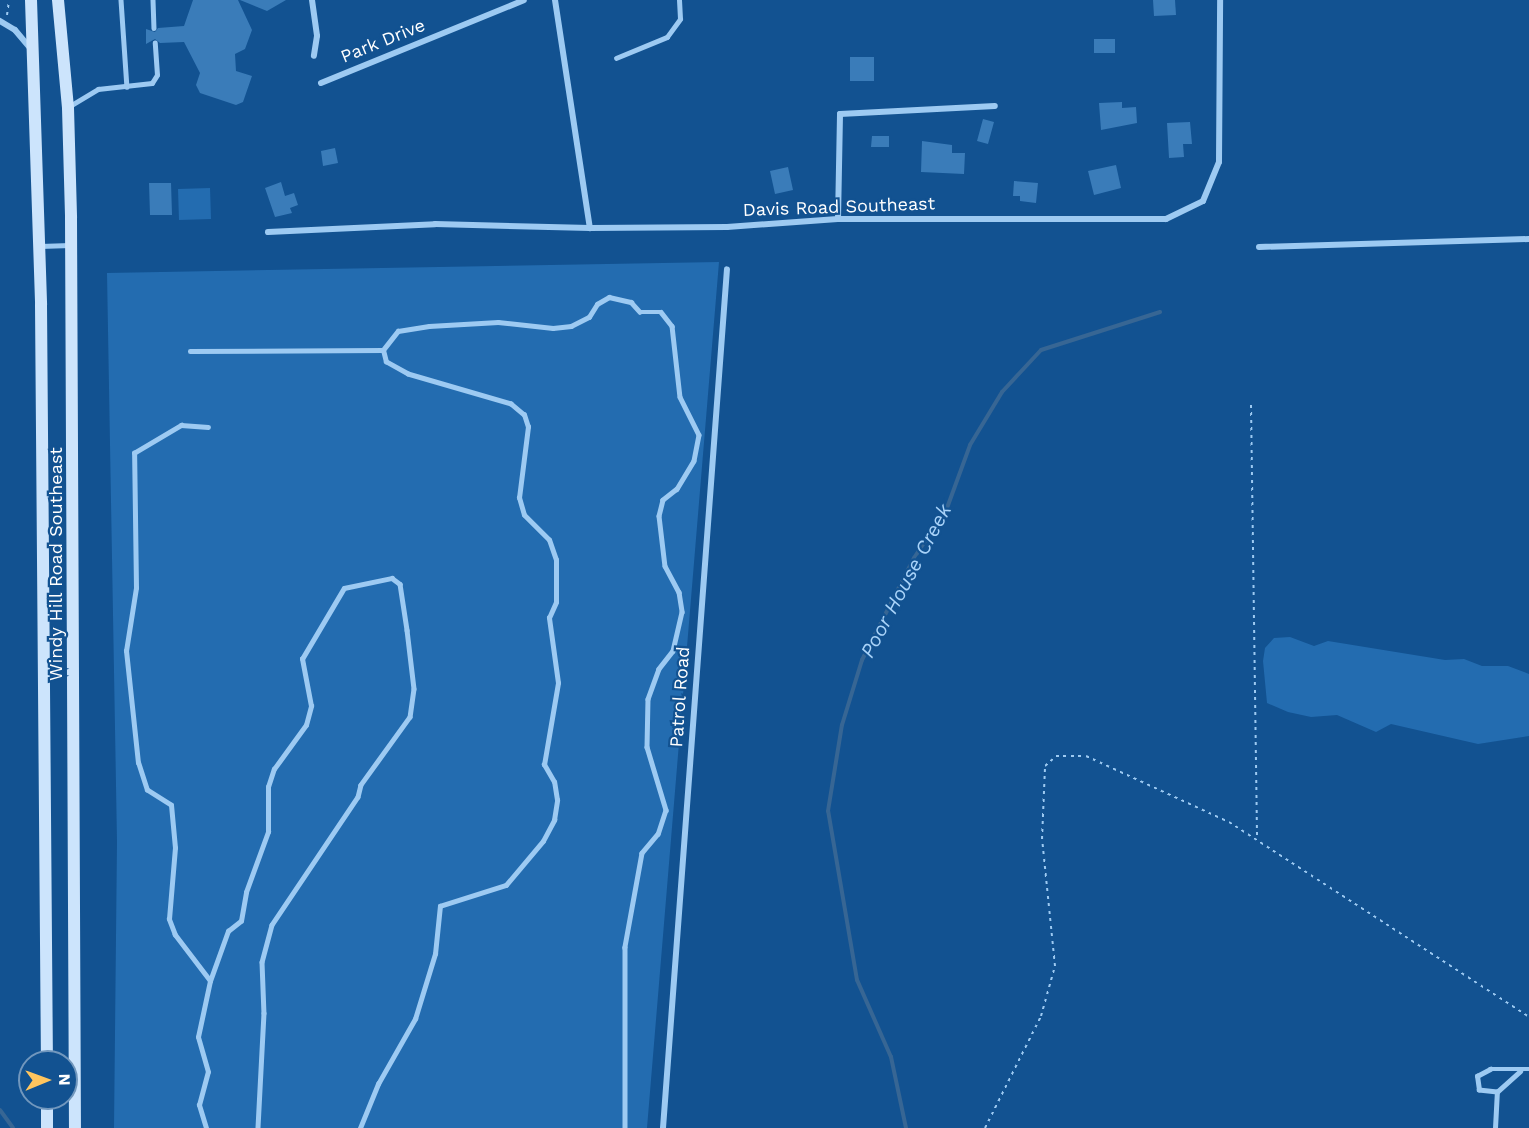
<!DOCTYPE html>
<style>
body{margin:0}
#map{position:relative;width:1529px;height:1128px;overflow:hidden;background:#125291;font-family:"Work Sans",sans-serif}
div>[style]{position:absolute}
.green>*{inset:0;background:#236cb0}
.stream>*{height:4px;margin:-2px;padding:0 2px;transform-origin:2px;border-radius:2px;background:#376694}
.building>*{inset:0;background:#3a7cb9}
.path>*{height:2px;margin-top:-1px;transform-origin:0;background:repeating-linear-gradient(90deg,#9dcaf2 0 3px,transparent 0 7.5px)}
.lane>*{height:4.5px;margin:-2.25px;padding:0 2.25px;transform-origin:2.25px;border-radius:2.25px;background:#9dcaf2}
.street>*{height:6px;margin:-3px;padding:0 3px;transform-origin:3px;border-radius:3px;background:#9dcaf2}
.secondary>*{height:12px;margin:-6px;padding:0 6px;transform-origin:6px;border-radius:6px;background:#cce4fc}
span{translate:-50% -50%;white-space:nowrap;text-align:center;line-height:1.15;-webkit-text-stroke:4.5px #125291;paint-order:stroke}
.street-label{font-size:18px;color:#fff}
.water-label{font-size:20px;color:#a9d3f9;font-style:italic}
.north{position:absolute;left:18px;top:1050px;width:60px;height:60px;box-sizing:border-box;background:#125291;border:2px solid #7197bd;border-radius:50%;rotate:89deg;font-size:16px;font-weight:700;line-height:24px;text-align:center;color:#fff}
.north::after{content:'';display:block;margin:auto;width:21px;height:27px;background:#ffc55e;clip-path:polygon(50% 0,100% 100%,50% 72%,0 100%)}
</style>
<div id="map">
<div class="green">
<div style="clip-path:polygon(210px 188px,211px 219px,179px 220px,178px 189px)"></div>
<div style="clip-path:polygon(719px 262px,647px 1128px,114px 1128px,117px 842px,107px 273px)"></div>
<div style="clip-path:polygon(1290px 637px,1314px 646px,1328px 641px,1445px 660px,1464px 659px,1482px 666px,1508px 666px,1529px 674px,1529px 736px,1478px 744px,1391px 724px,1376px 732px,1337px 715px,1311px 717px,1288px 712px,1267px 703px,1263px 661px,1265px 648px,1274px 638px)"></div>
</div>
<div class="stream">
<div style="left:0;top:1110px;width:22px;rotate:54deg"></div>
<div style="left:906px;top:1128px;width:73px;rotate:-101.9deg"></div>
<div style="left:891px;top:1057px;width:84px;rotate:-113.8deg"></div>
<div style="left:857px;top:980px;width:171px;rotate:-99.7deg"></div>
<div style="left:828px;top:811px;width:87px;rotate:-80.8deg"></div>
<div style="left:842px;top:725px;width:68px;rotate:-72.9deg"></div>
<div style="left:862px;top:660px;width:114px;rotate:-63deg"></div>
<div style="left:914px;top:558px;width:60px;rotate:-56.6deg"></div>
<div style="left:947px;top:508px;width:67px;rotate:-69.9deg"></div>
<div style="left:970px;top:445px;width:62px;rotate:-58.9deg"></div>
<div style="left:1002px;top:392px;width:57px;rotate:-47.1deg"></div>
<div style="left:1041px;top:350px;width:125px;rotate:-17.7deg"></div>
</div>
<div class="building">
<div style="clip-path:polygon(193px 0,238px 0,252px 30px,245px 49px,235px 54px,236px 71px,252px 76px,243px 102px,236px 105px,200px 93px,196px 85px,200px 73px,184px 42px,160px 43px,155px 39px,146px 44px,146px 29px,155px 32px,158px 28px,184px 26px)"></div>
<div style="clip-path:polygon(240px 0,286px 0,267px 11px)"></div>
<div style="clip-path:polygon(1153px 0,1175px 0,1176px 15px,1154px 16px)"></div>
<div style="clip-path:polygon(1094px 39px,1115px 39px,1115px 53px,1094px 53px)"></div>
<div style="clip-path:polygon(850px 57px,874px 57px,874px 81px,850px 81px)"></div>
<div style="clip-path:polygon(1122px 102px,1122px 108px,1136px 107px,1137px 123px,1101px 130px,1099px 103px)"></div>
<div style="clip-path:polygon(983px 119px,994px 122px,988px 144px,977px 141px)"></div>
<div style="clip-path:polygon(1190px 122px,1192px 144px,1183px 144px,1184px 157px,1169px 158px,1167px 123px)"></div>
<div style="clip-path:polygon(872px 136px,889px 136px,889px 147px,871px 147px)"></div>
<div style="clip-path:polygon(922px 141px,952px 145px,952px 153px,965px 153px,964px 174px,921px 172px)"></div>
<div style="clip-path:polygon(335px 148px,338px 163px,323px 166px,321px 151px)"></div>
<div style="clip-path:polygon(1116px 165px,1121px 188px,1094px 195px,1088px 171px)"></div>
<div style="clip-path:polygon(788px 167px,793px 190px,775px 194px,770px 171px)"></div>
<div style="clip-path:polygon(1014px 181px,1038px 183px,1036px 203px,1020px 201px,1020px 196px,1013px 196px)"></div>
<div style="clip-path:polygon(281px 182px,285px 196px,294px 193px,298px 205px,290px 208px,292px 213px,275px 217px,265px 188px)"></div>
<div style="clip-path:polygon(149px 183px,171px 183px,172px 215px,150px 215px)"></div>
</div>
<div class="path">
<div style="left:7px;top:15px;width:15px;rotate:-82deg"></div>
<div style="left:1251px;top:405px;width:432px;rotate:89.2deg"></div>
<div style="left:985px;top:1128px;width:125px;rotate:-63.4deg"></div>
<div style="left:1041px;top:1016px;width:52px;rotate:-74.4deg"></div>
<div style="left:1055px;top:966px;width:128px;rotate:-95.8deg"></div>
<div style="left:1042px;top:839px;width:73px;rotate:-87.6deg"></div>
<div style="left:1045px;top:766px;width:15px;rotate:-42deg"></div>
<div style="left:1056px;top:756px;width:30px"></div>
<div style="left:1086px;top:756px;width:157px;rotate:24.8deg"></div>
<div style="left:1229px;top:822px;width:358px;rotate:33deg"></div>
</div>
<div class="lane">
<div style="left:121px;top:0;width:87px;rotate:86.1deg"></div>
<div style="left:153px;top:0;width:28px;rotate:88deg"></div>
<div style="left:616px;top:58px;width:55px;rotate:-22.4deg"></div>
<div style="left:667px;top:37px;width:22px;rotate:-54deg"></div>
<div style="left:680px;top:19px;width:19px;rotate:-93deg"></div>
<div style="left:70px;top:106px;width:33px;rotate:-31deg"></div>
<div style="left:98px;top:89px;width:54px;rotate:-6.3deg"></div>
<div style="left:152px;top:83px;width:9px;rotate:-58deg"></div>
<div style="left:157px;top:75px;width:32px;rotate:-94deg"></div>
<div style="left:40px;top:246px;width:30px;rotate:-2deg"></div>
<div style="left:190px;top:351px;width:193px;rotate:-0.3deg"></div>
<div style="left:210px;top:981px;width:53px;rotate:-70.2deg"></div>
<div style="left:228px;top:931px;width:16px;rotate:-38deg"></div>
<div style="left:241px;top:921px;width:29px;rotate:-80deg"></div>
<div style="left:246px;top:892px;width:64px;rotate:-69.9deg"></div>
<div style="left:268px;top:832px;width:45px;rotate:-90deg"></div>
<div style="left:268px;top:787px;width:19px;rotate:-72deg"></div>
<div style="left:274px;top:769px;width:54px;rotate:-54deg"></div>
<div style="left:306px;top:725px;width:20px;rotate:-75deg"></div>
<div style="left:311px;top:706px;width:48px;rotate:-100.8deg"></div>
<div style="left:302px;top:659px;width:82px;rotate:-59.4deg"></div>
<div style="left:344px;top:588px;width:49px;rotate:-11.8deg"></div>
<div style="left:392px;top:578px;width:10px;rotate:37deg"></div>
<div style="left:400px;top:584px;width:47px;rotate:81.3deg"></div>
<div style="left:407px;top:630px;width:59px;rotate:83.2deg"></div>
<div style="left:414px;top:689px;width:28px;rotate:98deg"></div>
<div style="left:410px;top:717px;width:84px;rotate:125.8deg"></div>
<div style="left:361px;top:785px;width:12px;rotate:104deg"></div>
<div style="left:358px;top:797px;width:154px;rotate:123.9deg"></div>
<div style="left:272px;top:925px;width:38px;rotate:105deg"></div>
<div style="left:262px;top:962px;width:51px;rotate:87.8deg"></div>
<div style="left:264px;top:1013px;width:115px;rotate:93deg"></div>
<div style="left:1497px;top:1092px;width:31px;rotate:-42deg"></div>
<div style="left:206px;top:1128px;width:24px;rotate:-107deg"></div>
<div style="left:199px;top:1105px;width:34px;rotate:-75deg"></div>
<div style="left:208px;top:1072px;width:36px;rotate:-106deg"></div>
<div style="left:198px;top:1037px;width:57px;rotate:-77.9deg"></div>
<div style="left:210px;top:981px;width:58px;rotate:-127.3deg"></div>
<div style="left:175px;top:935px;width:17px;rotate:-111deg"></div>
<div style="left:169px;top:919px;width:71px;rotate:-85.2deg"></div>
<div style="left:175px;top:848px;width:43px;rotate:-95.3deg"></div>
<div style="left:171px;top:805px;width:28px;rotate:-148deg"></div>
<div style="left:147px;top:790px;width:28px;rotate:-108deg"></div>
<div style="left:138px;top:763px;width:113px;rotate:-96.1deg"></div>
<div style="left:126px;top:651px;width:64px;rotate:-81deg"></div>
<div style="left:136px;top:588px;width:135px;rotate:-90.8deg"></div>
<div style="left:134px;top:453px;width:55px;rotate:-30.8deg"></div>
<div style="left:181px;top:425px;width:27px;rotate:4deg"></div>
<div style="left:360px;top:1128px;width:48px;rotate:-67.8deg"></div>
<div style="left:378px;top:1084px;width:75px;rotate:-60.4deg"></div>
<div style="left:415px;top:1019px;width:68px;rotate:-72.9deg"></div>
<div style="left:435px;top:954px;width:48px;rotate:-84.1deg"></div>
<div style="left:440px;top:906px;width:69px;rotate:-17.7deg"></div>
<div style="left:506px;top:885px;width:57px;rotate:-49.9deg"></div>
<div style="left:543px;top:841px;width:24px;rotate:-62deg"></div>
<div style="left:554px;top:820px;width:20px;rotate:-81deg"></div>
<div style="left:557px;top:800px;width:18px;rotate:-99deg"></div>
<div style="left:554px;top:782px;width:20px;rotate:-120deg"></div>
<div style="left:544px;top:765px;width:83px;rotate:-80.3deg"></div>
<div style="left:558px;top:683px;width:66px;rotate:-97.9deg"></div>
<div style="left:549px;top:618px;width:17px;rotate:-66deg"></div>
<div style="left:556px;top:602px;width:42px;rotate:-90deg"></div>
<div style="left:556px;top:560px;width:21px;rotate:-109deg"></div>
<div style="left:549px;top:540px;width:35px;rotate:-135deg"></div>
<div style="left:524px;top:515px;width:18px;rotate:-106deg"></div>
<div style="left:519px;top:498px;width:72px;rotate:-82.8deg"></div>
<div style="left:528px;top:427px;width:13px;rotate:-108deg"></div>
<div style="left:524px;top:415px;width:17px;rotate:-140deg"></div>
<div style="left:511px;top:404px;width:107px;rotate:-163.8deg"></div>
<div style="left:408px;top:374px;width:25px;rotate:-151deg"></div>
<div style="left:386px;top:362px;width:12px;rotate:-104deg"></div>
<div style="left:383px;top:350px;width:24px;rotate:-52deg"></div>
<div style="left:398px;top:331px;width:31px;rotate:-9deg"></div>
<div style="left:429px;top:326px;width:69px;rotate:-3.3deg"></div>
<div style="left:498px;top:322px;width:55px;rotate:6.2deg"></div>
<div style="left:553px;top:328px;width:18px;rotate:-6deg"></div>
<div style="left:571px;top:326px;width:20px;rotate:-27deg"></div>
<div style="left:589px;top:317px;width:15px;rotate:-58deg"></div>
<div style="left:597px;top:304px;width:14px;rotate:-30deg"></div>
<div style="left:609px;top:297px;width:23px;rotate:13deg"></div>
<div style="left:631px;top:302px;width:13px;rotate:48deg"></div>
<div style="left:640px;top:312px;width:21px"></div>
<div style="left:661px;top:312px;width:18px;rotate:52deg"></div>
<div style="left:672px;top:326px;width:71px;rotate:83.6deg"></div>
<div style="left:680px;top:397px;width:42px;rotate:63.4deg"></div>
<div style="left:699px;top:435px;width:26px;rotate:101deg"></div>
<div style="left:694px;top:461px;width:33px;rotate:121deg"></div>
<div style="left:677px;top:489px;width:18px;rotate:142deg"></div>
<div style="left:663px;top:500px;width:16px;rotate:104deg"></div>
<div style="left:659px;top:516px;width:50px;rotate:83.2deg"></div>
<div style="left:665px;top:566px;width:30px;rotate:62deg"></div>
<div style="left:679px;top:592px;width:20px;rotate:81deg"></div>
<div style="left:682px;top:612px;width:40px;rotate:103deg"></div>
<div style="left:673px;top:651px;width:23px;rotate:128deg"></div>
<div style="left:659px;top:669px;width:32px;rotate:110deg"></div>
<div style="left:648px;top:699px;width:48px;rotate:91.2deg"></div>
<div style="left:647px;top:747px;width:66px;rotate:73.2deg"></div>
<div style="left:666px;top:810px;width:25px;rotate:108deg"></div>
<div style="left:658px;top:834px;width:25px;rotate:130deg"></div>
<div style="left:642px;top:853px;width:96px;rotate:100.3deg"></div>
<div style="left:625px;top:947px;width:181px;rotate:90deg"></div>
<div style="left:1495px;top:1128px;width:36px;rotate:-87deg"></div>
<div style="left:1497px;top:1092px;width:18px;rotate:-174deg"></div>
<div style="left:1479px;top:1090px;width:14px;rotate:-98deg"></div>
<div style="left:1477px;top:1076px;width:15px;rotate:-28deg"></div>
<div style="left:1490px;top:1069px;width:39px"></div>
</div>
<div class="street">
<div style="left:312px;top:0;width:36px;rotate:82deg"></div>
<div style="left:317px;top:36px;width:20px;rotate:99deg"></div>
<div style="left:555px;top:0;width:231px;rotate:81.3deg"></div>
<div style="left:0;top:21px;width:17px;rotate:31deg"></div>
<div style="left:15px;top:30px;width:23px;rotate:50deg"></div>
<div style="left:321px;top:83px;width:219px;rotate:-22.2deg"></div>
<div style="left:838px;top:219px;width:105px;rotate:-88.9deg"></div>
<div style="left:840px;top:114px;width:155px;rotate:-3deg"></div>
<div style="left:268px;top:232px;width:167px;rotate:-2.7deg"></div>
<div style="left:435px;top:224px;width:155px;rotate:1.5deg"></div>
<div style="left:590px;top:228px;width:137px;rotate:-0.4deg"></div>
<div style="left:727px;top:227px;width:111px;rotate:-4.1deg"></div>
<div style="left:838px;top:219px;width:328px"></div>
<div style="left:1166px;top:219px;width:41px;rotate:-25.9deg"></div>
<div style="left:1203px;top:201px;width:42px;rotate:-67.7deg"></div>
<div style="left:1219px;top:162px;width:162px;rotate:-89.6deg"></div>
<div style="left:1259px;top:247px;width:270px;rotate:-1.7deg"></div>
<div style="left:663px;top:1128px;width:861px;rotate:-85.74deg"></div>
</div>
<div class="secondary">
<div style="left:31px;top:0;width:305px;rotate:88.1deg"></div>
<div style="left:41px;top:305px;width:757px;rotate:89.55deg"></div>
<div style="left:58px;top:0;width:108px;rotate:84.7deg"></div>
<div style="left:68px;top:108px;width:110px;rotate:88.4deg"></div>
<div style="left:71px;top:218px;width:910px;rotate:89.75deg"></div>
<div style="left:47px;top:1098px;width:30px;rotate:90deg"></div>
</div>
<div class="street-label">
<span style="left:383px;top:41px;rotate:-22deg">Park Drive</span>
<span style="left:839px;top:207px;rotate:-2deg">Davis Road Southeast</span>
<span style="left:56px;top:564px;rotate:-90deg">Windy Hill Road Southeast</span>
<span style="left:680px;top:697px;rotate:-86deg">Patrol Road</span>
</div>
<div class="water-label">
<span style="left:906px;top:581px;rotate:-62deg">Poor House Creek</span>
</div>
<div class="north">N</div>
</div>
